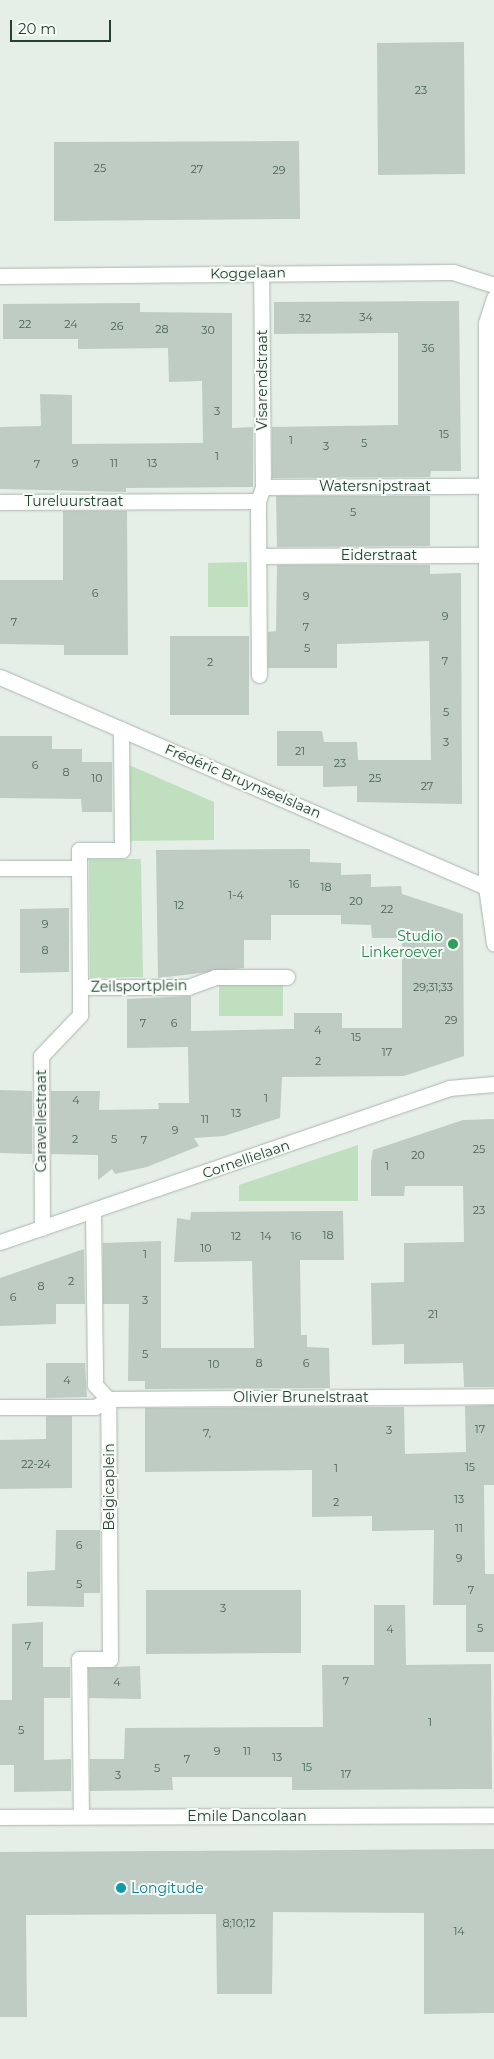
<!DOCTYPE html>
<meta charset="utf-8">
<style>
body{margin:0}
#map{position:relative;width:494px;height:2059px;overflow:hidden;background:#e6eee8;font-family:Montserrat,sans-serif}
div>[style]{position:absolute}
.green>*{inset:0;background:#bfdfbf}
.building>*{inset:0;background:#beccc3}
.roads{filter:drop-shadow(0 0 1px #a8b7ad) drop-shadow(0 0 1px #a8b7ad)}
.minor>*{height:15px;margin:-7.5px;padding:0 7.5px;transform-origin:7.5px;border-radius:7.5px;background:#fff}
.dots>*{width:14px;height:14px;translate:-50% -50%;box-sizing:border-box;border:2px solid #f6fbf7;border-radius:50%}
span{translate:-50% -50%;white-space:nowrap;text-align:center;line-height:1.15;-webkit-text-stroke:4px #f6fbf7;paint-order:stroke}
.number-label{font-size:11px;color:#4a6456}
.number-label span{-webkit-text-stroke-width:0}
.street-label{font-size:14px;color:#244131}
.leisure-label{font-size:14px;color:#27864d}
.right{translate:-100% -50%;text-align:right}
.culture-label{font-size:14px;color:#0d838f}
.left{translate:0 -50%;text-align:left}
.scale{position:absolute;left:10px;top:20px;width:101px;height:22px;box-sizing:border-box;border:2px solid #244131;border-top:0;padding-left:6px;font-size:15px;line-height:18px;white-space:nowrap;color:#244131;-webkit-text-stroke:4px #f6fbf7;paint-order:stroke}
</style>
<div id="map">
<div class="green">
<div style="clip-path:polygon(247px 562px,248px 607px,208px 607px,208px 563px)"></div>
<div style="clip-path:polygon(129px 765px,214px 802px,214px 840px,129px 841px)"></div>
<div style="clip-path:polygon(89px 859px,141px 859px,143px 977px,90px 978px)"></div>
<div style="clip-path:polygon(219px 984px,283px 985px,283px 1016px,219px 1016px)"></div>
<div style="clip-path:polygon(358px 1145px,358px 1201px,239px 1201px,239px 1185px)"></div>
</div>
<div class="building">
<div style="clip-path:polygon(464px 42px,465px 174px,378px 175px,377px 43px)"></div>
<div style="clip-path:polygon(299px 141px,300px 219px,54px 221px,54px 142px)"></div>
<div style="clip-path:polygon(459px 301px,461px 471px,431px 471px,430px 477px,272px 478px,272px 427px,398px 425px,398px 333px,274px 334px,274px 302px)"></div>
<div style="clip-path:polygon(140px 303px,140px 312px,232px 313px,232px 428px,253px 427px,253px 487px,126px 488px,126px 492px,0 489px,0 427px,41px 426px,40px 394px,72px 395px,72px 444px,203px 443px,202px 381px,169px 382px,168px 348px,78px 349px,78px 339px,3px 339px,3px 304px)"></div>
<div style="clip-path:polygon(276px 496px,430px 496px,430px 546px,277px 547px)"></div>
<div style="clip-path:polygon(63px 511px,127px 511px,128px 655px,64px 655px,64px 645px,0 644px,0 580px,63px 580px)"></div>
<div style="clip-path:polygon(277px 565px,430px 565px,430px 574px,461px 573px,462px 804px,357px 802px,357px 786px,323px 787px,323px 766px,277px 766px,277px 731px,322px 731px,324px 742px,357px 742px,358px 760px,431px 760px,429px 641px,337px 644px,337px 668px,268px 668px,268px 632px,276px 631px)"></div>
<div style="clip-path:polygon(170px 636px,249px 636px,249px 715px,170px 715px)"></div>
<div style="clip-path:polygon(0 736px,52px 736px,52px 749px,82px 749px,82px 762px,112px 762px,112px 812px,82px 812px,81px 799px,0 798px)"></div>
<div style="clip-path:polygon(310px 849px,310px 862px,341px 863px,341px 875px,371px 874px,371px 887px,401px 886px,402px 894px,463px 914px,464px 1056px,404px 1076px,282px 1077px,280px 1118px,224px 1136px,194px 1138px,199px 1146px,147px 1167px,115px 1174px,112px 1169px,98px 1180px,98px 1155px,51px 1154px,51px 1091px,100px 1091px,99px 1110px,159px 1109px,158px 1103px,189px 1103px,188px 1047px,127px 1048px,127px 999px,191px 996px,191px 1031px,294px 1029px,294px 1013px,342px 1013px,342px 1028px,402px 1028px,402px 938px,372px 938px,371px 925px,341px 924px,341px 915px,271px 915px,271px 940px,244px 940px,244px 968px,158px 978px,156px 850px)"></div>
<div style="clip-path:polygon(69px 908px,69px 972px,20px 973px,20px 909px)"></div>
<div style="clip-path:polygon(0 1090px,32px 1091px,32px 1154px,0 1153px)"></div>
<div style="clip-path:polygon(494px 1119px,494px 1387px,464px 1387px,463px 1363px,404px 1364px,404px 1344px,372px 1345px,371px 1283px,404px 1282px,404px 1243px,464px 1242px,463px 1186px,405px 1186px,404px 1196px,371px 1196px,371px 1162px,373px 1150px,463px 1120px)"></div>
<div style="clip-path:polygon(343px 1211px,344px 1260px,300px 1260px,301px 1335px,307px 1335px,307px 1347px,329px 1348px,330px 1388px,145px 1389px,145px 1381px,128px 1381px,129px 1304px,103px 1304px,103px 1243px,161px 1241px,161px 1348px,254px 1348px,252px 1261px,174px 1262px,177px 1218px,190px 1220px,191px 1212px)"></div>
<div style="clip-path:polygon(84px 1249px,85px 1304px,56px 1304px,56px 1324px,0 1326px,0 1278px)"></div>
<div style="clip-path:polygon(46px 1363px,85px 1363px,87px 1397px,46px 1398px)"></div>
<div style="clip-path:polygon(494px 1405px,494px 1485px,484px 1485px,485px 1574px,494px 1574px,494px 1652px,466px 1652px,466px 1605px,433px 1605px,434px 1530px,372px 1531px,372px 1516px,312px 1517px,312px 1470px,145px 1472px,145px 1408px,404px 1407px,405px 1454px,466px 1452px,465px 1406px)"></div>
<div style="clip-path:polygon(46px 1416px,72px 1416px,72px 1488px,0 1489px,0 1440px,46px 1439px)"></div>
<div style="clip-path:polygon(56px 1530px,100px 1530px,100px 1593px,84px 1593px,84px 1607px,27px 1606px,27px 1572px,55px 1570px)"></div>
<div style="clip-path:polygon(146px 1590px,301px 1590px,301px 1653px,146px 1654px)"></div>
<div style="clip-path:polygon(374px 1605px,405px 1605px,406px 1665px,491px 1664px,492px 1789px,292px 1790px,292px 1777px,172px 1777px,173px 1790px,90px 1791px,90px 1759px,124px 1759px,125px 1728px,323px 1727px,322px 1665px,374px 1665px)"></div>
<div style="clip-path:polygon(43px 1622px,43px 1667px,70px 1667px,70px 1698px,44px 1698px,44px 1760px,71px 1759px,71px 1791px,14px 1792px,14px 1765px,0 1765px,0 1700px,12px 1700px,12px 1624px)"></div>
<div style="clip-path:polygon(140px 1666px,141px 1699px,89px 1698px,88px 1668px)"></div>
<div style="clip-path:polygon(494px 1849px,494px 2013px,424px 2014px,424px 1913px,273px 1912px,272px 1994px,217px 1994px,216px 1914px,26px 1915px,27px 2017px,0 2017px,0 1852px)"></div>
</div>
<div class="roads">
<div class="minor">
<div style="left:0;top:276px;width:453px;rotate:-0.5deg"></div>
<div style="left:453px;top:272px;width:43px;rotate:17.6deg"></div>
<div style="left:494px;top:298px;width:26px;rotate:108deg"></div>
<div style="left:486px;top:323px;width:564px;rotate:90deg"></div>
<div style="left:486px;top:887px;width:57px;rotate:81.9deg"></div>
<div style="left:263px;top:487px;width:224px;rotate:-0.3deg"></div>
<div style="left:258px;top:501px;width:15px;rotate:-70deg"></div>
<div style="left:263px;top:487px;width:214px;rotate:-90.5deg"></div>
<div style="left:0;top:502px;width:258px;rotate:-0.2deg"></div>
<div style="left:258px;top:501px;width:174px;rotate:89.7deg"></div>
<div style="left:259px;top:556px;width:229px;rotate:-0.3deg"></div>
<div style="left:0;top:677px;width:529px;rotate:23.37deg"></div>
<div style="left:0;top:868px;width:79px"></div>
<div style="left:79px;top:868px;width:119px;rotate:89.5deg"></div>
<div style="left:79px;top:868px;width:18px;rotate:-90deg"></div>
<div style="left:79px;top:850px;width:43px"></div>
<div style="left:122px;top:850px;width:121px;rotate:-90.5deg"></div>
<div style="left:93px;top:1211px;width:174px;rotate:89.3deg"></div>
<div style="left:95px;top:1385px;width:19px;rotate:47deg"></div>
<div style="left:42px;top:1228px;width:172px;rotate:-90.3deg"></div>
<div style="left:41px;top:1056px;width:57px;rotate:-46.4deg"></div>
<div style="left:80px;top:1015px;width:28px;rotate:-90deg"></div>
<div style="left:80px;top:987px;width:108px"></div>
<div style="left:188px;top:987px;width:29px;rotate:-20deg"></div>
<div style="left:215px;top:977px;width:72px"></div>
<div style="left:0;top:1242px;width:475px;rotate:-18.9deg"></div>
<div style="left:449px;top:1088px;width:45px;rotate:-5.1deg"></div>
<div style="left:108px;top:1399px;width:386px;rotate:-0.4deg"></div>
<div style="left:0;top:1407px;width:95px"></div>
<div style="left:95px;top:1407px;width:15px;rotate:-32deg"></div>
<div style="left:81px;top:1816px;width:157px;rotate:-90.7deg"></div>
<div style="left:79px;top:1659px;width:31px"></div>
<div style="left:110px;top:1659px;width:260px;rotate:-90.4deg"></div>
<div style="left:0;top:1817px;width:494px;rotate:-0.2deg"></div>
</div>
</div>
<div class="dots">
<div style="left:453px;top:944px;background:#2e9e5b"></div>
<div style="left:121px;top:1888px;background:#0f9aa8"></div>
</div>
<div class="number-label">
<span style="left:421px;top:90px">23</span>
<span style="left:100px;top:168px">25</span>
<span style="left:197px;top:169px">27</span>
<span style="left:279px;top:170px">29</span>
<span style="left:366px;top:317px">34</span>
<span style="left:305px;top:318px">32</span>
<span style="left:25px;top:324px">22</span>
<span style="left:71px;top:324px">24</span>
<span style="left:117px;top:326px">26</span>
<span style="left:162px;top:329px">28</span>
<span style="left:208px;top:330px">30</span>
<span style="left:428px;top:348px">36</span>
<span style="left:217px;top:411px">3</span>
<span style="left:444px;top:434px">15</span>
<span style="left:291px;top:440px">1</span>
<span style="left:364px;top:443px">5</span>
<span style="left:326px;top:446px">3</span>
<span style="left:217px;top:456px">1</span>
<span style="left:75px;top:463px">9</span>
<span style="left:114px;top:463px">11</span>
<span style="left:152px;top:463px">13</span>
<span style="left:37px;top:464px">7</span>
<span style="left:353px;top:512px">5</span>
<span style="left:95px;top:593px">6</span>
<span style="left:306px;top:596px">9</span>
<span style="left:445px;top:616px">9</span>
<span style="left:14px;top:622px">7</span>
<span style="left:306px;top:627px">7</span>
<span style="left:307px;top:648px">5</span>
<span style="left:445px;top:661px">7</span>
<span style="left:210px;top:662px">2</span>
<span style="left:446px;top:712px">5</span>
<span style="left:446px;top:742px">3</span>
<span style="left:300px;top:751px">21</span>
<span style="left:340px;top:763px">23</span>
<span style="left:35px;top:765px">6</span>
<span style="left:66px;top:772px">8</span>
<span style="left:97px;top:778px">10</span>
<span style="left:375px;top:778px">25</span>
<span style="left:427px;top:786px">27</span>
<span style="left:294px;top:884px">16</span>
<span style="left:326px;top:887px">18</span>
<span style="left:236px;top:895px">1-4</span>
<span style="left:356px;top:901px">20</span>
<span style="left:179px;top:905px">12</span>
<span style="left:387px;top:909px">22</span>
<span style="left:45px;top:924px">9</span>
<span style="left:45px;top:950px">8</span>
<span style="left:433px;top:987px">29;31;33</span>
<span style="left:451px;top:1020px">29</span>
<span style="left:143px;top:1023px">7</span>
<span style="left:174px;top:1023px">6</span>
<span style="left:318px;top:1030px">4</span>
<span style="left:356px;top:1037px">15</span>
<span style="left:387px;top:1052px">17</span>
<span style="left:318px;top:1061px">2</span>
<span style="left:266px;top:1098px">1</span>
<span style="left:76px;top:1100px">4</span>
<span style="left:236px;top:1113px">13</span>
<span style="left:205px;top:1119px">11</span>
<span style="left:175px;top:1130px">9</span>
<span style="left:75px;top:1139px">2</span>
<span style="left:114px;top:1139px">5</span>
<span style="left:144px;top:1140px">7</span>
<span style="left:479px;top:1149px">25</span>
<span style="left:418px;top:1155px">20</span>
<span style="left:387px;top:1166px">1</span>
<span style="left:479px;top:1210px">23</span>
<span style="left:328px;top:1235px">18</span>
<span style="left:236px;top:1236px">12</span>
<span style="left:266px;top:1236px">14</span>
<span style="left:296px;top:1236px">16</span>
<span style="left:206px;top:1248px">10</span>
<span style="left:145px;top:1254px">1</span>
<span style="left:71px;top:1281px">2</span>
<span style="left:41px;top:1286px">8</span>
<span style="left:13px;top:1297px">6</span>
<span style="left:145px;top:1300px">3</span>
<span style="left:433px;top:1314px">21</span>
<span style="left:145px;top:1354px">5</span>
<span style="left:259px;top:1363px">8</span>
<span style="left:306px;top:1363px">6</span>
<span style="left:214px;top:1364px">10</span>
<span style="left:67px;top:1380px">4</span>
<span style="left:480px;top:1429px">17</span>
<span style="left:389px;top:1430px">3</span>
<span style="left:207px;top:1433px">7,</span>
<span style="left:36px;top:1464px">22-24</span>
<span style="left:470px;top:1467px">15</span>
<span style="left:336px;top:1468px">1</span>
<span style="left:459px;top:1499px">13</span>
<span style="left:336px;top:1502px">2</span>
<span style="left:459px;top:1528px">11</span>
<span style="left:79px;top:1545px">6</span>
<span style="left:459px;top:1558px">9</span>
<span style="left:79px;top:1584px">5</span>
<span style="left:471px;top:1590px">7</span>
<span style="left:223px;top:1608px">3</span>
<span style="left:480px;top:1628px">5</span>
<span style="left:390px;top:1629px">4</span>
<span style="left:28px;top:1646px">7</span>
<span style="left:346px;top:1681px">7</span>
<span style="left:117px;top:1682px">4</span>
<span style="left:430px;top:1722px">1</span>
<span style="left:21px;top:1730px">5</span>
<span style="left:217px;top:1751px">9</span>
<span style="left:247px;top:1751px">11</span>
<span style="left:277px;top:1757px">13</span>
<span style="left:187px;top:1759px">7</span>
<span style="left:307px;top:1767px">15</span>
<span style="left:157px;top:1768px">5</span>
<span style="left:346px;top:1774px">17</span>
<span style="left:118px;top:1775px">3</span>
<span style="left:239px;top:1923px">8;10;12</span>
<span style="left:459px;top:1931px">14</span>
</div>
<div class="street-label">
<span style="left:248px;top:273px;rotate:-1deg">Koggelaan</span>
<span style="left:262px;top:380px;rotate:-90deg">Visarendstraat</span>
<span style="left:375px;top:486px">Watersnipstraat</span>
<span style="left:74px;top:501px">Tureluurstraat</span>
<span style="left:379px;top:555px">Eiderstraat</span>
<span style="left:243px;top:781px;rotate:23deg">Frédéric Bruynseelslaan</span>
<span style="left:139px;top:986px;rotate:-1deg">Zeilsportplein</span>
<span style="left:41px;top:1121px;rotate:-90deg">Caravellestraat</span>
<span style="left:246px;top:1159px;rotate:-19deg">Cornellielaan</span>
<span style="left:301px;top:1397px">Olivier Brunelstraat</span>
<span style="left:109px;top:1487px;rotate:-90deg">Belgicaplein</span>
<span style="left:247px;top:1816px">Emile Dancolaan</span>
</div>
<div class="leisure-label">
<span class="right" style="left:443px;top:944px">Studio<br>Linkeroever</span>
</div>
<div class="culture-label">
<span class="left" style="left:131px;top:1888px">Longitude</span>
</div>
<div class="scale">20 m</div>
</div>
